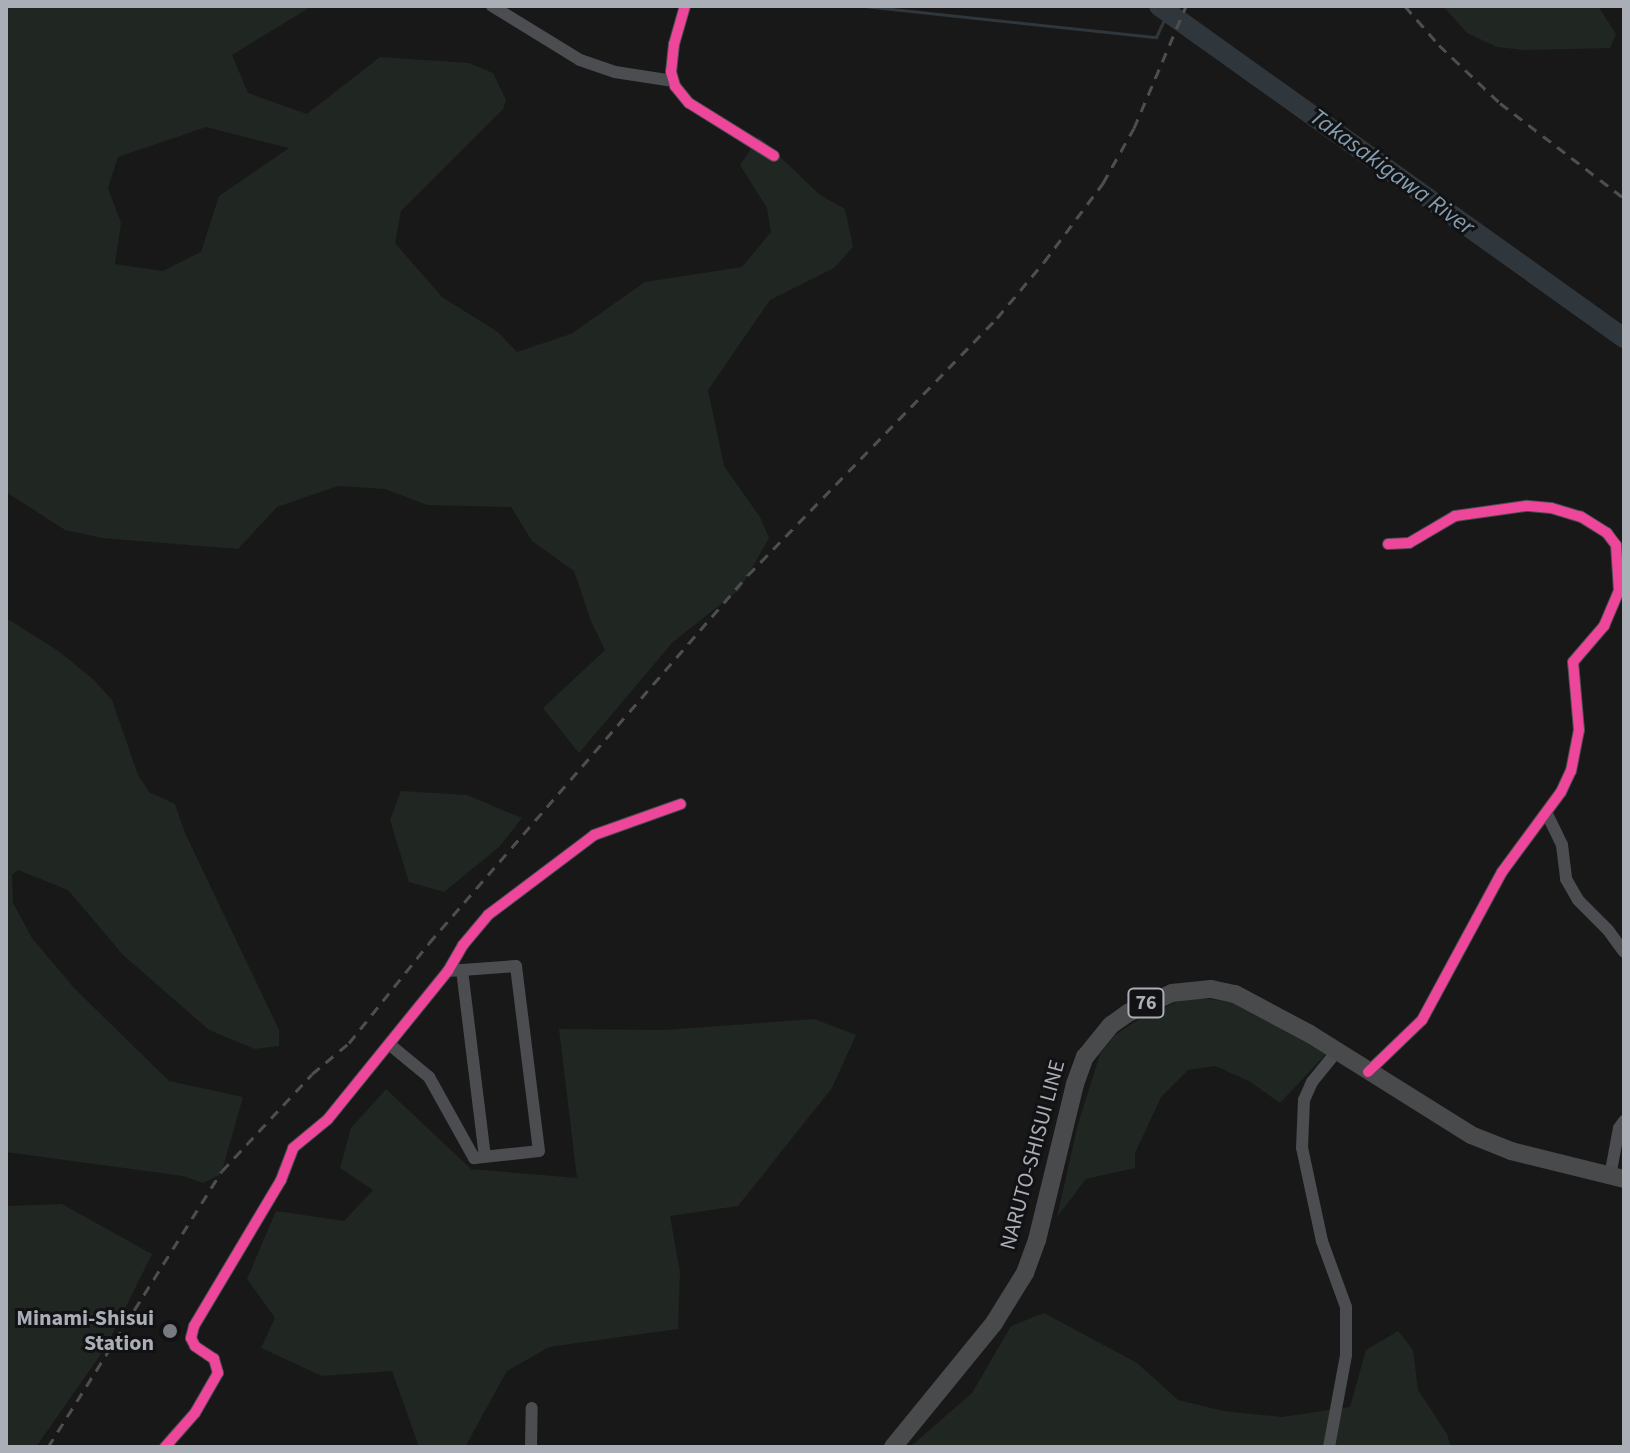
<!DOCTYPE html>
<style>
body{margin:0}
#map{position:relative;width:1630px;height:1453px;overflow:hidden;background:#181818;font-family:"Source Sans 3",sans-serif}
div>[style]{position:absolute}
.green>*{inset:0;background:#202621}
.stream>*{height:3px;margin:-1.5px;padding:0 1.5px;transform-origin:1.5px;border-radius:1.5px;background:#2f373c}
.river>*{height:20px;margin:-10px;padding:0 10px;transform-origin:10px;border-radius:10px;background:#2f373c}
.minor>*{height:12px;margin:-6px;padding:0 6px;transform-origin:6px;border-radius:6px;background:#4c4d50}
.primary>*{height:18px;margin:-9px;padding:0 9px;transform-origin:9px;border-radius:9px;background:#494a4c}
.rail>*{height:3px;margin-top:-1.5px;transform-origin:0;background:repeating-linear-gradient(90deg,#4d4e50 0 10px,transparent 0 18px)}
.cycleway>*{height:10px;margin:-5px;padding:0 5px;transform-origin:5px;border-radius:5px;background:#ed469a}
.dots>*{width:22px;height:22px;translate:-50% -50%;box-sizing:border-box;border:4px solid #121214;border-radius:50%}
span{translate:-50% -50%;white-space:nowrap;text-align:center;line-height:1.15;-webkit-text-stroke:6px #121214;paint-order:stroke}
.shield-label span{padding:2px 6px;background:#121214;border:2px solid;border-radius:6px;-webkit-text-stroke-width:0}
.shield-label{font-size:20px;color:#aaafb7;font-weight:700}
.street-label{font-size:22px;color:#aaafb7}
.poi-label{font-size:22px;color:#aaafb7;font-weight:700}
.right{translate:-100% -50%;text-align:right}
.water-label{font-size:24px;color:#849daf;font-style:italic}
.frame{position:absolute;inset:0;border:8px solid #aaafb7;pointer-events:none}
</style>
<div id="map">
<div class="green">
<div style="clip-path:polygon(evenodd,6px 6px,312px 6px,232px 55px,248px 93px,307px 114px,380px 57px,469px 63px,493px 73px,506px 100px,503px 109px,401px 211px,395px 243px,442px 297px,498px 332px,517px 352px,571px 334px,645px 282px,742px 267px,771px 232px,767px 208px,740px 165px,759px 137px,820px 195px,845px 209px,853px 247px,834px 268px,770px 300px,708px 390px,724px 466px,760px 517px,769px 538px,740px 589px,673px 642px,579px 753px,543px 708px,605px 650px,591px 621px,574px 571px,532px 541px,511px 507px,427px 505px,385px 489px,338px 486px,277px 507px,238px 549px,102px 538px,65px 530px,6px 492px,6px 6px,206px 127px,289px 148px,219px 196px,201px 252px,163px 271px,115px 264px,121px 223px,108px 188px,118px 157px,206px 127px)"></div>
<div style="clip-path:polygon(1443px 6px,1598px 6px,1616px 34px,1610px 48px,1524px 50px,1497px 47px,1467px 33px)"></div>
<div style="clip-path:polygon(6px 618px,57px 650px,93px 679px,112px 700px,138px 775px,149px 792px,175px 804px,185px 833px,279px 1030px,279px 1046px,255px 1049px,209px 1030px,123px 955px,68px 890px,18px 870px,12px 875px,13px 903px,32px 938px,74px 988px,169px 1081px,243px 1097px,221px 1174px,203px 1183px,183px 1176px,6px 1152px)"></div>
<div style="clip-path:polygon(401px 791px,467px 795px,522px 818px,499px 847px,444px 892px,409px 882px,390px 820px)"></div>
<div style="clip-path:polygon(1201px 998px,1238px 1003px,1329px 1051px,1280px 1103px,1249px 1081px,1215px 1066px,1188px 1070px,1161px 1097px,1135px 1153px,1135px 1168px,1086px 1179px,1057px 1217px,1078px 1124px,1100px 1054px,1115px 1035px,1142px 1017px,1177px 1002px)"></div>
<div style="clip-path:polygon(814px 1019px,856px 1035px,832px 1088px,738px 1206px,670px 1216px,680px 1272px,678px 1329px,549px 1347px,507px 1371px,465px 1447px,419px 1447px,392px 1371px,322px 1376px,261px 1348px,275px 1318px,247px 1279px,276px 1211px,344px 1221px,373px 1190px,340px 1168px,351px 1128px,386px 1089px,471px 1169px,577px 1178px,559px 1029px,664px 1030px)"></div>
<div style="clip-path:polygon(62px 1204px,152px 1254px,106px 1347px,36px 1447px,6px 1447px,6px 1206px)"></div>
<div style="clip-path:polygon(1044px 1313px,1137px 1363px,1178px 1400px,1224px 1411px,1281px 1417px,1350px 1407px,1366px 1350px,1398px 1331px,1413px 1350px,1418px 1390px,1447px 1434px,1451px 1447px,910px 1447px,972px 1393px,1011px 1326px)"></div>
</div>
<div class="stream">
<div style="left:864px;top:6px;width:294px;rotate:6.1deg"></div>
<div style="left:1156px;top:37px;width:26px;rotate:-65deg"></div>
</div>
<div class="river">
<div style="left:1159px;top:6px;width:571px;rotate:35.53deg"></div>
</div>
<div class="minor">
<div style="left:492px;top:6px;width:103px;rotate:31.5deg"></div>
<div style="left:580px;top:60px;width:37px;rotate:19deg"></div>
<div style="left:615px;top:72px;width:59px;rotate:8.8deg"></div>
<div style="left:685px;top:6px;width:40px;rotate:106deg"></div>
<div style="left:674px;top:44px;width:28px;rotate:96deg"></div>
<div style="left:671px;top:72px;width:15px;rotate:74deg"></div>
<div style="left:675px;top:86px;width:22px;rotate:51deg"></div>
<div style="left:689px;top:103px;width:100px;rotate:31.9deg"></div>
<div style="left:1547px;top:814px;width:34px;rotate:64deg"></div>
<div style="left:1562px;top:845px;width:34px;rotate:83deg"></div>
<div style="left:1566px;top:879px;width:24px;rotate:60deg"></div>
<div style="left:1578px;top:900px;width:42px;rotate:45deg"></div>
<div style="left:1608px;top:930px;width:27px;rotate:54deg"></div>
<div style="left:462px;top:970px;width:188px;rotate:83deg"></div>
<div style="left:389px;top:1044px;width:52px;rotate:39.5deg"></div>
<div style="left:429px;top:1077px;width:93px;rotate:60.9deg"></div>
<div style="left:474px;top:1158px;width:65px;rotate:-6.1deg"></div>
<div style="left:539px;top:1151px;width:186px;rotate:-97.1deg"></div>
<div style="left:516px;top:966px;width:68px;rotate:175.8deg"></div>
<div style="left:1368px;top:1072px;width:75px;rotate:-43.9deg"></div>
<div style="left:1422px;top:1020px;width:168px;rotate:-61.6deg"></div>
<div style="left:1502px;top:872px;width:99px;rotate:-53.6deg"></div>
<div style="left:1561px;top:792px;width:23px;rotate:-65deg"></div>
<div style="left:1571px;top:771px;width:42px;rotate:-79deg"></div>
<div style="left:1579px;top:730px;width:68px;rotate:-95deg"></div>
<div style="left:1573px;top:662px;width:48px;rotate:-49.3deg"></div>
<div style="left:1604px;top:626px;width:38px;rotate:-67deg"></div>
<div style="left:1619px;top:591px;width:46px;rotate:-93.7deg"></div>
<div style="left:1616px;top:545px;width:15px;rotate:-127deg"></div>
<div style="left:1607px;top:533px;width:31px;rotate:-148deg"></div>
<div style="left:1581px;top:517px;width:31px;rotate:-163deg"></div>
<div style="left:1551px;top:508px;width:25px;rotate:-175deg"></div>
<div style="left:1526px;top:506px;width:72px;rotate:172deg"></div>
<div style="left:1455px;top:516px;width:53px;rotate:149.6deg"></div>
<div style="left:1409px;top:543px;width:21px;rotate:177deg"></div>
<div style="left:1610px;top:1176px;width:49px;rotate:-79.4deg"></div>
<div style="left:1619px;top:1128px;width:9px;rotate:-54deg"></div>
<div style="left:165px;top:1447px;width:45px;rotate:-48.6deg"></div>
<div style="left:195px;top:1413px;width:46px;rotate:-60.1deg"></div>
<div style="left:218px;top:1373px;width:15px;rotate:-106deg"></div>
<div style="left:214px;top:1359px;width:23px;rotate:-146deg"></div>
<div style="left:195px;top:1346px;width:9px;rotate:-117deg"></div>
<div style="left:191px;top:1338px;width:12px;rotate:-76deg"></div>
<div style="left:194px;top:1326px;width:170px;rotate:-59.2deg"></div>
<div style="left:281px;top:1180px;width:34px;rotate:-69deg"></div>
<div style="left:293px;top:1148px;width:45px;rotate:-39.6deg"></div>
<div style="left:328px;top:1119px;width:191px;rotate:-51deg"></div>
<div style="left:448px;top:971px;width:30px;rotate:-60deg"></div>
<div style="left:463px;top:945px;width:39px;rotate:-50deg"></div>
<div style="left:488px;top:915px;width:133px;rotate:-37deg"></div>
<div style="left:594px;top:835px;width:92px;rotate:-19.6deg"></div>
<div style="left:531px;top:1447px;width:39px;rotate:-89deg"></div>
<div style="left:1329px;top:1447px;width:94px;rotate:-79.5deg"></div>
<div style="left:1346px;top:1355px;width:48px;rotate:-90deg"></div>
<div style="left:1346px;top:1307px;width:70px;rotate:-110deg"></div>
<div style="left:1322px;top:1241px;width:95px;rotate:-102.1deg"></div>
<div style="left:1302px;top:1148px;width:48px;rotate:-87.6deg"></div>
<div style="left:1304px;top:1100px;width:20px;rotate:-66deg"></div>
<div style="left:1312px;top:1082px;width:40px;rotate:-51deg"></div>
</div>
<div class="primary">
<div style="left:893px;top:1447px;width:160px;rotate:-50.8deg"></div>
<div style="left:994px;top:1323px;width:59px;rotate:-58.2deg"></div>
<div style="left:1025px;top:1273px;width:35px;rotate:-70deg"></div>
<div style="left:1037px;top:1240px;width:161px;rotate:-76.3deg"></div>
<div style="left:1075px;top:1084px;width:29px;rotate:-70deg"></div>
<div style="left:1085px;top:1057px;width:41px;rotate:-50.9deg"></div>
<div style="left:1111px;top:1025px;width:21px;rotate:-35deg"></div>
<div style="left:1128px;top:1013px;width:48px;rotate:-24.4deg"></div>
<div style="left:1172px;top:993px;width:39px;rotate:-6deg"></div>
<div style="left:1211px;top:989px;width:25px;rotate:12deg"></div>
<div style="left:1235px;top:994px;width:85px;rotate:28.1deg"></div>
<div style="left:1310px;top:1034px;width:190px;rotate:32.1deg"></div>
<div style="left:1471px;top:1135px;width:43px;rotate:21.8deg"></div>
<div style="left:1511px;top:1151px;width:116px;rotate:13.9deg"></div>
</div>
<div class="rail">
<div style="left:1405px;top:6px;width:52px;rotate:48.9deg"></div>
<div style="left:1439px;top:45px;width:84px;rotate:43.6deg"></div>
<div style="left:1500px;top:103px;width:156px;rotate:37.5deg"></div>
<div style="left:48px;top:1447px;width:326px;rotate:-57.8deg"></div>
<div style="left:222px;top:1171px;width:132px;rotate:-47.1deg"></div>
<div style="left:312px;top:1074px;width:48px;rotate:-40deg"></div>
<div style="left:349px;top:1043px;width:128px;rotate:-51.3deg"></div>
<div style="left:429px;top:943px;width:487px;rotate:-49.1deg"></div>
<div style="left:748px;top:575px;width:358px;rotate:-45.9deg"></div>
<div style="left:997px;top:318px;width:73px;rotate:-50deg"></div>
<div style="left:1044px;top:262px;width:99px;rotate:-53.2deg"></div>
<div style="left:1103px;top:183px;width:63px;rotate:-60.6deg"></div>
<div style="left:1134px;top:128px;width:133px;rotate:-66.9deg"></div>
</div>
<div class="cycleway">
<div style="left:685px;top:6px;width:40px;rotate:106deg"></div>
<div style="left:674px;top:44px;width:28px;rotate:96deg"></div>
<div style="left:671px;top:72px;width:15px;rotate:74deg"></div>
<div style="left:675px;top:86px;width:22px;rotate:51deg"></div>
<div style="left:689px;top:103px;width:100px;rotate:31.9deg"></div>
<div style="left:1368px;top:1072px;width:75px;rotate:-43.9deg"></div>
<div style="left:1422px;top:1020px;width:168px;rotate:-61.6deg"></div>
<div style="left:1502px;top:872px;width:99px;rotate:-53.6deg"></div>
<div style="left:1561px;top:792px;width:23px;rotate:-65deg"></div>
<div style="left:1571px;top:771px;width:42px;rotate:-79deg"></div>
<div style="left:1579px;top:730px;width:68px;rotate:-95deg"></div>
<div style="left:1573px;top:662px;width:48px;rotate:-49.3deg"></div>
<div style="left:1604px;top:626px;width:38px;rotate:-67deg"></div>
<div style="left:1619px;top:591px;width:46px;rotate:-93.7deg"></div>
<div style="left:1616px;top:545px;width:15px;rotate:-127deg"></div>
<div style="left:1607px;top:533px;width:31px;rotate:-148deg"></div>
<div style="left:1581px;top:517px;width:31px;rotate:-163deg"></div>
<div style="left:1551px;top:508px;width:25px;rotate:-175deg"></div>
<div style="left:1526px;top:506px;width:72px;rotate:172deg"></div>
<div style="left:1455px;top:516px;width:53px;rotate:149.6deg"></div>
<div style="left:1409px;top:543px;width:21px;rotate:177deg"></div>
<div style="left:165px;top:1447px;width:45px;rotate:-48.6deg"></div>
<div style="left:195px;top:1413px;width:46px;rotate:-60.1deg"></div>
<div style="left:218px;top:1373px;width:15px;rotate:-106deg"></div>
<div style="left:214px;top:1359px;width:23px;rotate:-146deg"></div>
<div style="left:195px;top:1346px;width:9px;rotate:-117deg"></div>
<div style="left:191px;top:1338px;width:12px;rotate:-76deg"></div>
<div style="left:194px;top:1326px;width:170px;rotate:-59.2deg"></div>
<div style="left:281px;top:1180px;width:34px;rotate:-69deg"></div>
<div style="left:293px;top:1148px;width:45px;rotate:-39.6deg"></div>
<div style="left:328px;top:1119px;width:191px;rotate:-51deg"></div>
<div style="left:448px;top:971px;width:30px;rotate:-60deg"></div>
<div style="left:463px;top:945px;width:39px;rotate:-50deg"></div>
<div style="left:488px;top:915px;width:133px;rotate:-37deg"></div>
<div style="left:594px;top:835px;width:92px;rotate:-19.6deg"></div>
</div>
<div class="dots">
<div style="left:170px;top:1331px;background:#777a7f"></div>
</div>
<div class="shield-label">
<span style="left:1146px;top:1003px">76</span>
</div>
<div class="street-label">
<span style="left:1033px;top:1155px;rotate:-75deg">NARUTO-SHISUI LINE</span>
</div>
<div class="poi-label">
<span class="right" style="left:154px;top:1331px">Minami-Shisui<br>Station</span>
</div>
<div class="water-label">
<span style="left:1392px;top:172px;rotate:36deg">Takasakigawa River</span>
</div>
<div class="frame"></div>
</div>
